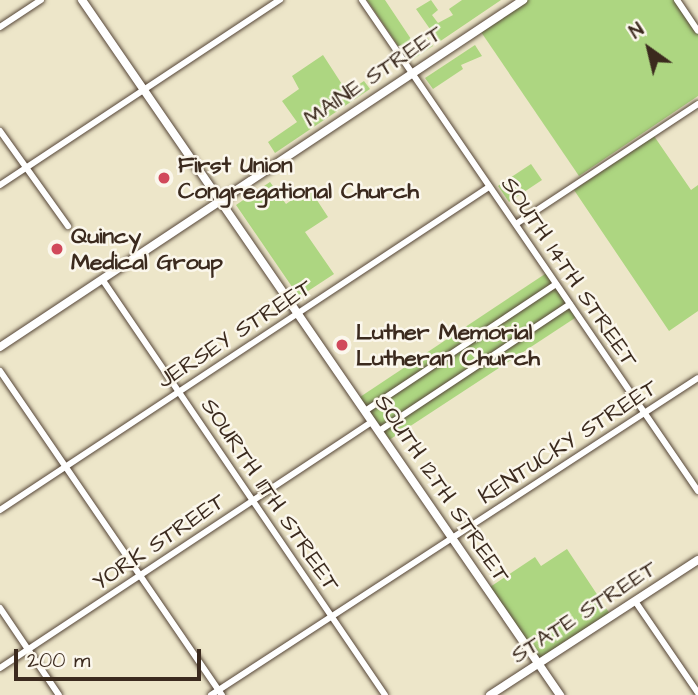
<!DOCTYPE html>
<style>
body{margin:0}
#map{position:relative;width:698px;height:695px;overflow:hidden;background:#ede6c9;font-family:"Architects Daughter",sans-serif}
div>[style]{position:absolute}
.green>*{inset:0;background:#add681}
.roads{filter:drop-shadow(0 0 2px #564638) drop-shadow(0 0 2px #564638)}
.minor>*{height:6px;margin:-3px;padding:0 3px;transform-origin:3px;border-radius:3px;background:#fff}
.tertiary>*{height:8px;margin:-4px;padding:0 4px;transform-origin:4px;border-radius:4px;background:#fff}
.dots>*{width:19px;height:19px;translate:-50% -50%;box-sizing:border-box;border:4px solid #fbf7ec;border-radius:50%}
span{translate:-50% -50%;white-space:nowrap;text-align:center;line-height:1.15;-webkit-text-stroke:5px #fbf7ec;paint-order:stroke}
.street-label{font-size:23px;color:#3b2a1e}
.poi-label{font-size:23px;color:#3b2a1e;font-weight:700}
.left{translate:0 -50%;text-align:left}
.north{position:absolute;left:614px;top:14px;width:70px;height:70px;-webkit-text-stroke:5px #fbf7ec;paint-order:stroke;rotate:326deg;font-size:19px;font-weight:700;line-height:28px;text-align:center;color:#3b2a1e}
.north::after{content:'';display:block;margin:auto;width:24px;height:32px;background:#3b2a1e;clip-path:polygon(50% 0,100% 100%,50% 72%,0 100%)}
.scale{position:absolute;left:14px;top:649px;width:187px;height:32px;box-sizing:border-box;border:4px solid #3b2a1e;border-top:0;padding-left:9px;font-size:21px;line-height:24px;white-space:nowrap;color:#3b2a1e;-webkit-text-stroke:5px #fbf7ec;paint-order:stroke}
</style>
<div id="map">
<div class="green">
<div style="clip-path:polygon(367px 0,385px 0,411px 39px,424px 32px,433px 46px,409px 62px)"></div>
<div style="clip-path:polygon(431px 0,438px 10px,432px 15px,438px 23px,453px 15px,449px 9px,462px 0,501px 0,439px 42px,416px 9px)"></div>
<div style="clip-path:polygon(522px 0,677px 0,698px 31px,698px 96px,579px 176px,479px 29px)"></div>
<div style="clip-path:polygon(475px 45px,482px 56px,461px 65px,463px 69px,433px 89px,425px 78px)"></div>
<div style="clip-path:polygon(323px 55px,347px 92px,364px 81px,370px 89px,275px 153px,268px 142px,297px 122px,282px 101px,299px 89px,292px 76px)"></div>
<div style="clip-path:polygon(654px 136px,691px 190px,698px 185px,698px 311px,669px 331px,574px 190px)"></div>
<div style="clip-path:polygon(531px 164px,542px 180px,509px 202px,498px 186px)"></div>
<div style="clip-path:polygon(270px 182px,286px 204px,309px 188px,328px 217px,305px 232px,334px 274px,299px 297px,236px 205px)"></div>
<div style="clip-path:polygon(548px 272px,578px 316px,386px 442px,357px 399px)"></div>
<div style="clip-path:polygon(567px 549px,610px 614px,539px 661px,490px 587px,535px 557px,541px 566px)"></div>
</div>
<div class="roads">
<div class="minor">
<div style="left:362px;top:0;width:595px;rotate:55.62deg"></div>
<div style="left:677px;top:0;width:37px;rotate:56deg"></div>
<div style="left:0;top:27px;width:49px;rotate:-33.4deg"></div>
<div style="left:0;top:131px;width:117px;rotate:54.4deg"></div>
<div style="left:0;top:185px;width:336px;rotate:-33.5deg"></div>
<div style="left:516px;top:224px;width:218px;rotate:-33.4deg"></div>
<div style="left:102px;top:279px;width:503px;rotate:55.77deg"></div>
<div style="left:0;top:371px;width:393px;rotate:55.6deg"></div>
<div style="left:365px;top:411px;width:229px;rotate:-33.6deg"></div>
<div style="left:379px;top:431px;width:229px;rotate:-33.6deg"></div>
<div style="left:0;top:510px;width:586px;rotate:-33.45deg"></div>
<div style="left:635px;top:601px;width:112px;rotate:55.6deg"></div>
<div style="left:0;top:608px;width:105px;rotate:55.9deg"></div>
<div style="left:0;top:668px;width:446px;rotate:-33.5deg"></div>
<div style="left:211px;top:695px;width:581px;rotate:-33.06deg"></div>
</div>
<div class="tertiary">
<div style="left:82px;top:0;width:844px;rotate:55.48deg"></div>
<div style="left:0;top:347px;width:628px;rotate:-33.56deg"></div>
<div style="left:490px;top:695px;width:248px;rotate:-33deg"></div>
</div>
</div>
<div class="dots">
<div style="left:164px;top:178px;background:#d1495b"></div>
<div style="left:57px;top:249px;background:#d1495b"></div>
<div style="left:342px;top:345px;background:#d1495b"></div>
</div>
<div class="street-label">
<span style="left:373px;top:76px;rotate:-34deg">MAINE STREET</span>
<span style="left:569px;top:272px;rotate:56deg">SOUTH 14TH STREET</span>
<span style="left:235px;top:334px;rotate:-33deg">JERSEY STREET</span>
<span style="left:568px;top:442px;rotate:-33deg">KENTUCKY STREET</span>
<span style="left:442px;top:489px;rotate:56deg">SOUTH 12TH STREET</span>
<span style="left:270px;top:495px;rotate:56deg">SOURTH 11TH STREET</span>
<span style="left:159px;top:542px;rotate:-34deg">YORK STREET</span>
<span style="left:584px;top:612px;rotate:-33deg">STATE STREET</span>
</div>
<div class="poi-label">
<span class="left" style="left:178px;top:178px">First Union<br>Congregational Church</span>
<span class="left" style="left:71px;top:249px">Quincy<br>Medical Group</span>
<span class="left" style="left:356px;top:345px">Luther Memorial<br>Lutheran Church</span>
</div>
<div class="north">N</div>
<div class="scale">200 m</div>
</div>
